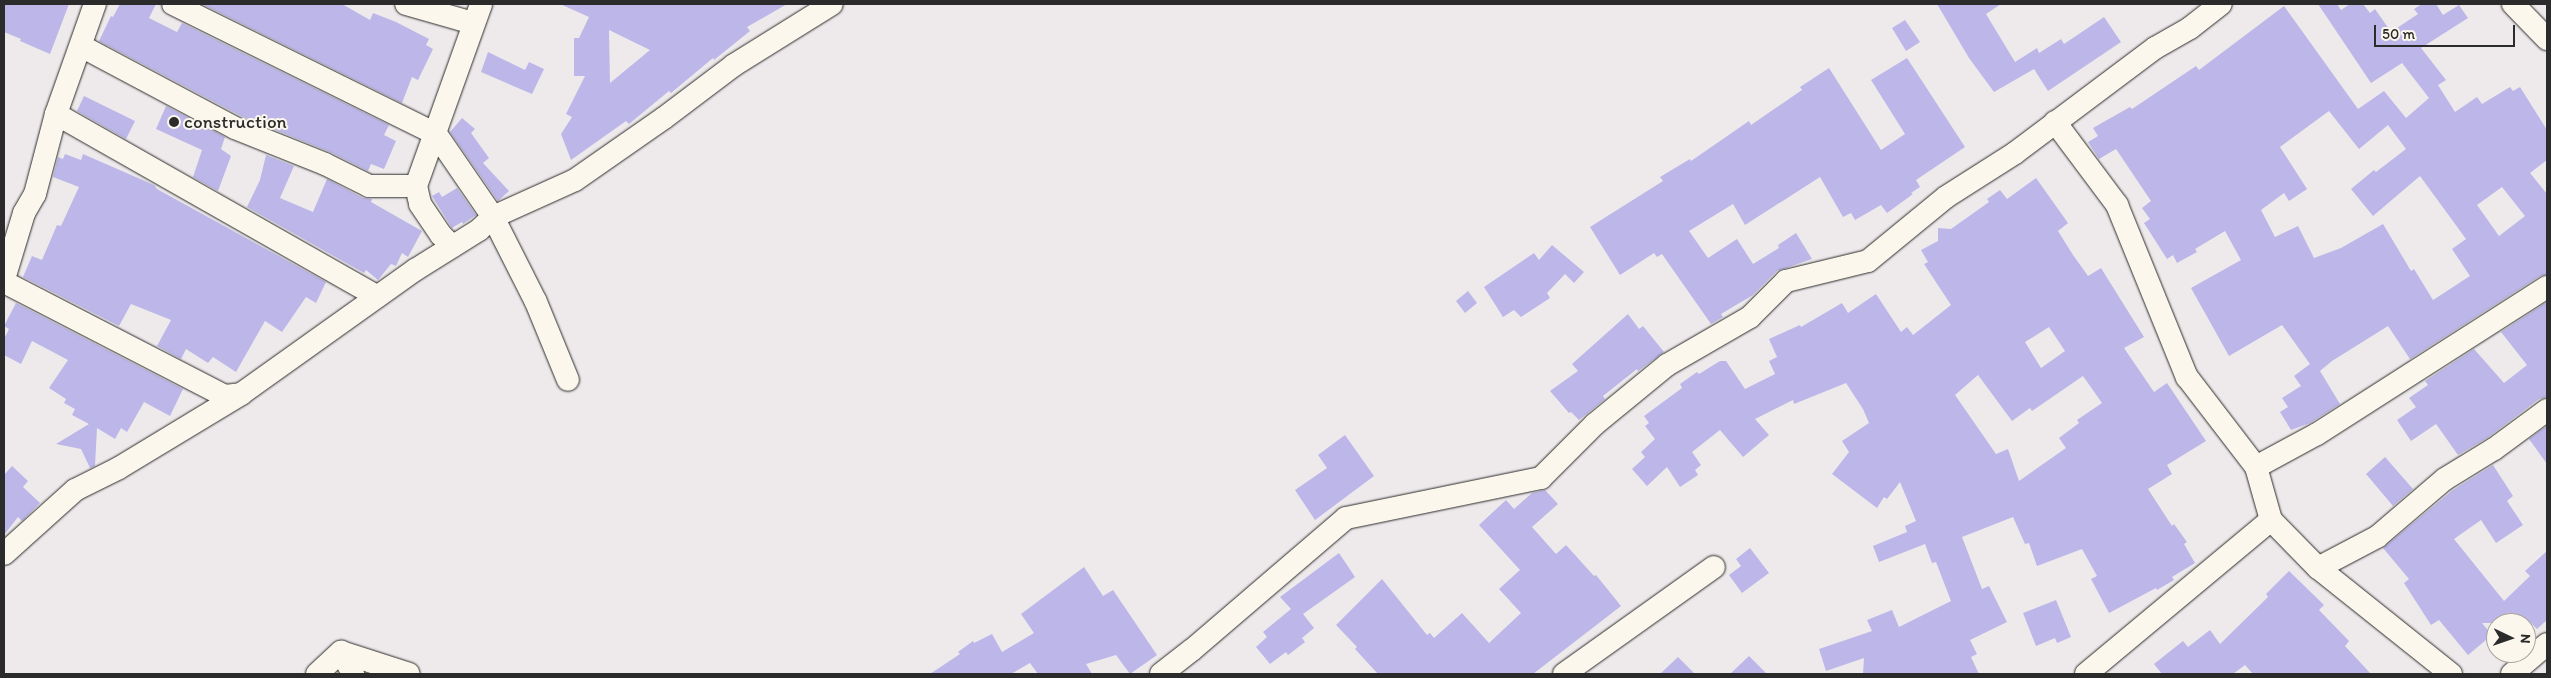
<!DOCTYPE html>
<style>
body{margin:0}
#map{position:relative;width:2551px;height:678px;overflow:hidden;background:#eeeaeb;font-family:Itim,sans-serif}
div>[style]{position:absolute}
.building>*{inset:0;background:#bcb7e8}
.roads{filter:drop-shadow(0 0 1px #2b2b2b) drop-shadow(0 0 1px #2b2b2b)}
.minor>*{height:22px;margin:-11px;padding:0 11px;transform-origin:11px;border-radius:11px;background:#fbf7ec}
.dots>*{width:14px;height:14px;translate:-50% -50%;box-sizing:border-box;border:2px solid #fbf7ec;border-radius:50%}
span{translate:-50% -50%;white-space:nowrap;text-align:center;line-height:1.15;-webkit-text-stroke:4px #fbf7ec;paint-order:stroke}
.poi-label{font-size:19px;color:#2b2b2b}
.left{translate:0 -50%;text-align:left}
.frame{position:absolute;inset:0;border:5px solid #2b2b2b;pointer-events:none}
.north{position:absolute;left:2486px;top:613px;width:50px;height:50px;box-sizing:border-box;background:#fbf7ec;border:1px solid #a8a59f;border-radius:50%;rotate:93deg;font-size:14px;font-weight:700;line-height:20px;text-align:center;color:#2b2b2b}
.north::after{content:'';display:block;margin:auto;width:18px;height:22px;background:#2b2b2b;clip-path:polygon(50% 0,100% 100%,50% 72%,0 100%)}
.scale{position:absolute;left:2374px;top:25px;width:141px;height:22px;box-sizing:border-box;border:2px solid #2b2b2b;border-top:0;padding-left:6px;font-size:15px;line-height:18px;white-space:nowrap;color:#2b2b2b;-webkit-text-stroke:4px #fbf7ec;paint-order:stroke}
</style>
<div id="map">
<div class="building">
<div style="clip-path:polygon(4px 4px,69px 4px,50px 54px,20px 41px,21px 39px,4px 32px)"></div>
<div style="clip-path:polygon(120px 4px,156px 4px,149px 18px,177px 32px,182px 23px,389px 125px,384px 135px,396px 141px,384px 169px,371px 164px,368px 171px,330px 152px,241px 116px,99px 41px,111px 16px,113px 17px)"></div>
<div style="clip-path:polygon(202px 4px,342px 4px,370px 20px,373px 13px,396px 22px,429px 39px,426px 45px,433px 49px,418px 80px,412px 77px,402px 103px)"></div>
<div style="clip-path:polygon(evenodd,560px 4px,787px 4px,747px 27px,750px 31px,714px 60px,713px 58px,671px 93px,669px 91px,629px 124px,626px 121px,571px 160px,561px 134px,572px 117px,566px 114px,585px 76px,574px 76px,574px 38px,579px 38px,589px 17px,560px 4px,609px 30px,650px 50px,610px 83px,609px 30px)"></div>
<div style="clip-path:polygon(1937px 4px,2001px 4px,1986px 14px,2015px 62px,2037px 48px,2039px 53px,2061px 39px,2064px 44px,2104px 17px,2121px 42px,2048px 91px,2034px 69px,1994px 92px,1969px 58px)"></div>
<div style="clip-path:polygon(evenodd,2318px 4px,2337px 4px,2341px 10px,2350px 4px,2363px 4px,2370px 13px,2375px 9px,2391px 32px,2418px 14px,2414px 9px,2422px 4px,2436px 4px,2443px 15px,2459px 5px,2468px 18px,2421px 48px,2446px 80px,2438px 85px,2455px 112px,2477px 97px,2482px 104px,2510px 87px,2513px 91px,2520px 87px,2547px 130px,2547px 160px,2530px 173px,2547px 194px,2547px 274px,2540px 276px,2410px 359px,2388px 326px,2332px 361px,2320px 371px,2340px 404px,2310px 423px,2291px 430px,2280px 412px,2288px 407px,2282px 398px,2301px 386px,2294px 376px,2310px 364px,2282px 325px,2229px 356px,2191px 288px,2241px 260px,2225px 231px,2195px 249px,2197px 252px,2177px 263px,2173px 255px,2167px 259px,2144px 223px,2150px 219px,2142px 208px,2151px 201px,2116px 149px,2099px 159px,2088px 142px,2098px 136px,2093px 128px,2130px 107px,2132px 109px,2196px 66px,2199px 70px,2284px 6px,2358px 109px,2384px 91px,2406px 118px,2429px 98px,2402px 63px,2371px 83px,2318px 4px,2329px 111px,2359px 149px,2388px 125px,2406px 149px,2376px 172px,2374px 170px,2351px 189px,2373px 216px,2420px 176px,2466px 239px,2452px 249px,2470px 276px,2433px 300px,2414px 269px,2411px 271px,2383px 224px,2341px 248px,2314px 258px,2298px 226px,2275px 237px,2261px 210px,2284px 193px,2289px 201px,2307px 189px,2280px 147px,2329px 111px,2318px 4px,2502px 187px,2525px 216px,2499px 236px,2477px 205px,2502px 187px)"></div>
<div style="clip-path:polygon(1905px 20px,1920px 42px,1906px 51px,1892px 28px)"></div>
<div style="clip-path:polygon(488px 52px,525px 70px,529px 62px,544px 69px,532px 94px,481px 72px)"></div>
<div style="clip-path:polygon(1907px 58px,1965px 147px,1916px 180px,1920px 187px,1911px 193px,1913px 194px,1887px 213px,1881px 205px,1855px 220px,1851px 213px,1843px 217px,1820px 177px,1745px 225px,1733px 204px,1689px 231px,1708px 258px,1737px 239px,1753px 264px,1779px 248px,1778px 245px,1796px 233px,1812px 259px,1777px 271px,1753px 295px,1721px 314px,1723px 317px,1711px 324px,1662px 254px,1657px 257px,1654px 253px,1620px 275px,1590px 227px,1663px 181px,1660px 177px,1690px 159px,1691px 161px,1749px 121px,1751px 125px,1802px 90px,1800px 87px,1829px 68px,1881px 150px,1905px 134px,1871px 80px)"></div>
<div style="clip-path:polygon(84px 96px,135px 121px,126px 139px,77px 111px)"></div>
<div style="clip-path:polygon(166px 106px,225px 137px,221px 149px,231px 156px,218px 191px,193px 177px,202px 150px,156px 129px)"></div>
<div style="clip-path:polygon(462px 118px,475px 129px,471px 133px,489px 158px,483px 163px,509px 191px,498px 201px,450px 132px)"></div>
<div style="clip-path:polygon(65px 154px,81px 160px,83px 154px,154px 185px,157px 189px,326px 282px,316px 303px,306px 297px,282px 332px,265px 321px,236px 372px,213px 357px,208px 363px,186px 349px,181px 359px,157px 346px,171px 320px,131px 304px,119px 326px,23px 277px,32px 256px,42px 260px,57px 225px,61px 226px,79px 187px,53px 177px,58px 157px,63px 159px)"></div>
<div style="clip-path:polygon(266px 155px,294px 166px,280px 198px,313px 212px,327px 179px,363px 198px,372px 199px,371px 202px,422px 231px,408px 257px,402px 253px,396px 266px,391px 264px,378px 280px,366px 270px,364px 273px,247px 207px,260px 180px)"></div>
<div style="clip-path:polygon(evenodd,2036px 178px,2068px 223px,2058px 231px,2073px 255px,2088px 276px,2101px 268px,2144px 337px,2124px 348px,2154px 392px,2167px 383px,2206px 441px,2167px 465px,2172px 474px,2148px 489px,2172px 526px,2174px 524px,2187px 542px,2184px 544px,2195px 563px,2172px 577px,2174px 580px,2157px 590px,2156px 588px,2109px 613px,2091px 579px,2097px 576px,2082px 549px,2037px 566px,2029px 543px,2025px 544px,2013px 517px,1962px 537px,1982px 589px,1989px 586px,2007px 622px,1970px 640px,1977px 654px,1971px 657px,1979px 674px,1863px 674px,1864px 658px,1826px 671px,1819px 649px,1872px 631px,1867px 620px,1892px 610px,1899px 627px,1951px 601px,1936px 562px,1932px 563px,1925px 544px,1879px 562px,1873px 546px,1907px 532px,1905px 526px,1916px 521px,1900px 482px,1887px 499px,1884px 497px,1877px 508px,1832px 474px,1849px 452px,1842px 441px,1869px 423px,1863px 409px,1846px 383px,1794px 404px,1793px 400px,1755px 419px,1769px 435px,1743px 457px,1720px 430px,1692px 452px,1701px 465px,1695px 470px,1698px 475px,1680px 487px,1667px 467px,1647px 486px,1632px 469px,1645px 457px,1641px 452px,1655px 439px,1645px 426px,1649px 423px,1644px 416px,1682px 388px,1680px 384px,1697px 372px,1699px 374px,1720px 361px,1726px 361px,1745px 389px,1775px 374px,1769px 361px,1777px 357px,1769px 339px,1800px 325px,1801px 327px,1842px 303px,1848px 313px,1876px 294px,1901px 332px,1907px 327px,1913px 335px,1951px 305px,1924px 264px,1928px 262px,1921px 250px,1938px 241px,1938px 228px,1951px 229px,1989px 202px,1987px 199px,2000px 190px,2007px 199px,2036px 178px,2049px 327px,2065px 351px,2041px 368px,2025px 342px,2049px 327px,2036px 178px,1978px 375px,2012px 421px,2030px 408px,2032px 411px,2083px 376px,2102px 403px,2077px 420px,2079px 423px,2059px 438px,2066px 448px,2019px 481px,2008px 449px,1996px 454px,1955px 395px,1978px 375px)"></div>
<div style="clip-path:polygon(457px 188px,476px 215px,463px 224px,462px 222px,452px 228px,432px 196px,439px 192px,442px 197px)"></div>
<div style="clip-path:polygon(1552px 245px,1584px 272px,1574px 283px,1565px 274px,1547px 293px,1550px 298px,1521px 317px,1514px 310px,1503px 317px,1484px 287px,1534px 253px,1539px 260px)"></div>
<div style="clip-path:polygon(1468px 291px,1477px 303px,1465px 313px,1456px 301px)"></div>
<div style="clip-path:polygon(2547px 302px,2547px 397px,2539px 399px,2487px 438px,2458px 455px,2436px 424px,2411px 441px,2397px 420px,2416px 407px,2409px 398px,2428px 385px,2425px 381px,2474px 349px,2504px 383px,2527px 365px,2501px 332px)"></div>
<div style="clip-path:polygon(16px 303px,183px 389px,170px 416px,144px 402px,127px 432px,121px 428px,115px 439px,97px 428px,95px 466px,90px 468px,81px 449px,56px 444px,89px 424px,72px 415px,75px 409px,64px 403px,66px 399px,49px 388px,68px 360px,32px 341px,21px 364px,4px 355px,4px 339px,9px 329px,4px 326px)"></div>
<div style="clip-path:polygon(1628px 314px,1639px 329px,1643px 326px,1664px 352px,1638px 371px,1637px 369px,1603px 396px,1605px 399px,1579px 420px,1571px 412px,1569px 413px,1550px 391px,1578px 371px,1572px 364px)"></div>
<div style="clip-path:polygon(2547px 426px,2547px 464px,2529px 439px)"></div>
<div style="clip-path:polygon(1345px 435px,1374px 476px,1315px 520px,1295px 490px,1327px 468px,1318px 455px)"></div>
<div style="clip-path:polygon(2385px 457px,2413px 489px,2393px 506px,2366px 474px)"></div>
<div style="clip-path:polygon(2493px 465px,2513px 496px,2507px 501px,2523px 525px,2496px 543px,2481px 520px,2454px 539px,2504px 601px,2530px 576px,2525px 571px,2547px 551px,2547px 620px,2537px 629px,2531px 623px,2482px 623px,2492px 635px,2468px 655px,2439px 620px,2431px 625px,2404px 583px,2409px 579px,2383px 548px,2453px 490px)"></div>
<div style="clip-path:polygon(12px 466px,28px 481px,23px 487px,40px 503px,22px 521px,18px 517px,4px 535px,4px 475px)"></div>
<div style="clip-path:polygon(1545px 490px,1558px 504px,1532px 527px,1556px 554px,1566px 545px,1594px 576px,1596px 575px,1621px 606px,1533px 674px,1378px 674px,1355px 649px,1357px 647px,1336px 625px,1382px 579px,1427px 635px,1430px 633px,1434px 638px,1462px 613px,1489px 643px,1521px 613px,1499px 589px,1520px 570px,1479px 525px,1506px 500px,1514px 509px,1532px 493px)"></div>
<div style="clip-path:polygon(1750px 548px,1769px 573px,1742px 593px,1729px 575px,1741px 566px,1736px 559px)"></div>
<div style="clip-path:polygon(1339px 553px,1355px 577px,1303px 614px,1314px 628px,1302px 638px,1305px 642px,1288px 655px,1286px 652px,1270px 664px,1256px 647px,1267px 637px,1263px 632px,1291px 609px,1280px 597px)"></div>
<div style="clip-path:polygon(1084px 567px,1103px 596px,1113px 590px,1157px 655px,1130px 674px,1116px 655px,1086px 664px,1092px 674px,1038px 674px,1030px 663px,1011px 674px,930px 674px,960px 654px,958px 652px,973px 641px,974px 643px,992px 634px,1002px 652px,1034px 633px,1021px 614px)"></div>
<div style="clip-path:polygon(2289px 571px,2324px 605px,2319px 610px,2349px 641px,2345px 646px,2371px 674px,2253px 674px,2245px 665px,2233px 674px,2162px 674px,2154px 664px,2183px 641px,2188px 647px,2210px 630px,2220px 644px,2268px 597px,2266px 594px)"></div>
<div style="clip-path:polygon(2056px 600px,2071px 637px,2057px 643px,2055px 638px,2036px 646px,2023px 613px)"></div>
<div style="clip-path:polygon(1749px 656px,1767px 674px,1730px 674px)"></div>
<div style="clip-path:polygon(1678px 657px,1695px 674px,1660px 674px)"></div>
</div>
<div class="roads">
<div class="minor">
<div style="left:173px;top:4px;width:293px;rotate:26.3deg"></div>
<div style="left:436px;top:134px;width:101px;rotate:55.5deg"></div>
<div style="left:493px;top:217px;width:95px;rotate:63.2deg"></div>
<div style="left:536px;top:302px;width:84px;rotate:67.7deg"></div>
<div style="left:406px;top:4px;width:70px;rotate:15.8deg"></div>
<div style="left:2513px;top:4px;width:49px;rotate:45.8deg"></div>
<div style="left:81px;top:46px;width:174px;rotate:28deg"></div>
<div style="left:235px;top:128px;width:97px;rotate:21.8deg"></div>
<div style="left:325px;top:164px;width:49px;rotate:26.6deg"></div>
<div style="left:369px;top:186px;width:47px"></div>
<div style="left:416px;top:186px;width:18px;rotate:77deg"></div>
<div style="left:420px;top:204px;width:37px;rotate:56deg"></div>
<div style="left:441px;top:235px;width:16px;rotate:45deg"></div>
<div style="left:56px;top:114px;width:369px;rotate:29.6deg"></div>
<div style="left:2055px;top:122px;width:104px;rotate:53.2deg"></div>
<div style="left:2117px;top:205px;width:186px;rotate:67.9deg"></div>
<div style="left:2187px;top:377px;width:113px;rotate:52.5deg"></div>
<div style="left:416px;top:186px;width:193px;rotate:-70.3deg"></div>
<div style="left:4px;top:279px;width:69px;rotate:-73.1deg"></div>
<div style="left:24px;top:213px;width:22px;rotate:-60deg"></div>
<div style="left:35px;top:194px;width:83px;rotate:-75.3deg"></div>
<div style="left:56px;top:114px;width:117px;rotate:-70.5deg"></div>
<div style="left:4px;top:282px;width:249px;rotate:27.3deg"></div>
<div style="left:225px;top:396px;width:16px;rotate:-7deg"></div>
<div style="left:4px;top:554px;width:96px;rotate:-42deg"></div>
<div style="left:75px;top:490px;width:49px;rotate:-26.6deg"></div>
<div style="left:119px;top:468px;width:143px;rotate:-31.2deg"></div>
<div style="left:241px;top:394px;width:214px;rotate:-35.5deg"></div>
<div style="left:415px;top:270px;width:75px;rotate:-32deg"></div>
<div style="left:479px;top:230px;width:19px;rotate:-43deg"></div>
<div style="left:493px;top:217px;width:90px;rotate:-24.3deg"></div>
<div style="left:575px;top:180px;width:108px;rotate:-34.9deg"></div>
<div style="left:664px;top:118px;width:88px;rotate:-37.1deg"></div>
<div style="left:734px;top:65px;width:115px;rotate:-31.9deg"></div>
<div style="left:2318px;top:568px;width:67px;rotate:-27.7deg"></div>
<div style="left:2377px;top:537px;width:89px;rotate:-40.5deg"></div>
<div style="left:2445px;top:479px;width:57px;rotate:-31.5deg"></div>
<div style="left:2494px;top:449px;width:66px;rotate:-36.3deg"></div>
<div style="left:341px;top:652px;width:71px;rotate:17.9deg"></div>
<div style="left:317px;top:674px;width:33px;rotate:-43deg"></div>
<div style="left:341px;top:652px;width:25px;rotate:61deg"></div>
<div style="left:1161px;top:674px;width:39px;rotate:-38deg"></div>
<div style="left:1192px;top:650px;width:203px;rotate:-40.6deg"></div>
<div style="left:1346px;top:518px;width:199px;rotate:-11.6deg"></div>
<div style="left:1541px;top:478px;width:76px;rotate:-45deg"></div>
<div style="left:1595px;top:424px;width:93px;rotate:-39.3deg"></div>
<div style="left:1667px;top:365px;width:96px;rotate:-30deg"></div>
<div style="left:1750px;top:317px;width:51px;rotate:-45deg"></div>
<div style="left:1786px;top:281px;width:84px;rotate:-13.7deg"></div>
<div style="left:1868px;top:261px;width:101px;rotate:-39.4deg"></div>
<div style="left:1946px;top:197px;width:82px;rotate:-32.5deg"></div>
<div style="left:2015px;top:153px;width:175px;rotate:-36.9deg"></div>
<div style="left:2155px;top:48px;width:40px;rotate:-29.7deg"></div>
<div style="left:2190px;top:28px;width:39px;rotate:-38deg"></div>
<div style="left:1564px;top:674px;width:184px;rotate:-35.5deg"></div>
<div style="left:2086px;top:674px;width:241px;rotate:-39.8deg"></div>
<div style="left:2451px;top:674px;width:170px;rotate:-141.4deg"></div>
<div style="left:2318px;top:568px;width:67px;rotate:-134.4deg"></div>
<div style="left:2271px;top:520px;width:55px;rotate:-105.8deg"></div>
<div style="left:2256px;top:467px;width:69px;rotate:-28.4deg"></div>
<div style="left:2317px;top:434px;width:273px;rotate:-32.6deg"></div>
<div style="left:2512px;top:674px;width:46px;rotate:-40.6deg"></div>
</div>
</div>
<div class="dots">
<div style="left:174px;top:122px;background:#2b2b2b"></div>
</div>
<div class="poi-label">
<span class="left" style="left:184px;top:122px">construction</span>
</div>
<div class="frame"></div>
<div class="north">N</div>
<div class="scale">50 m</div>
</div>
